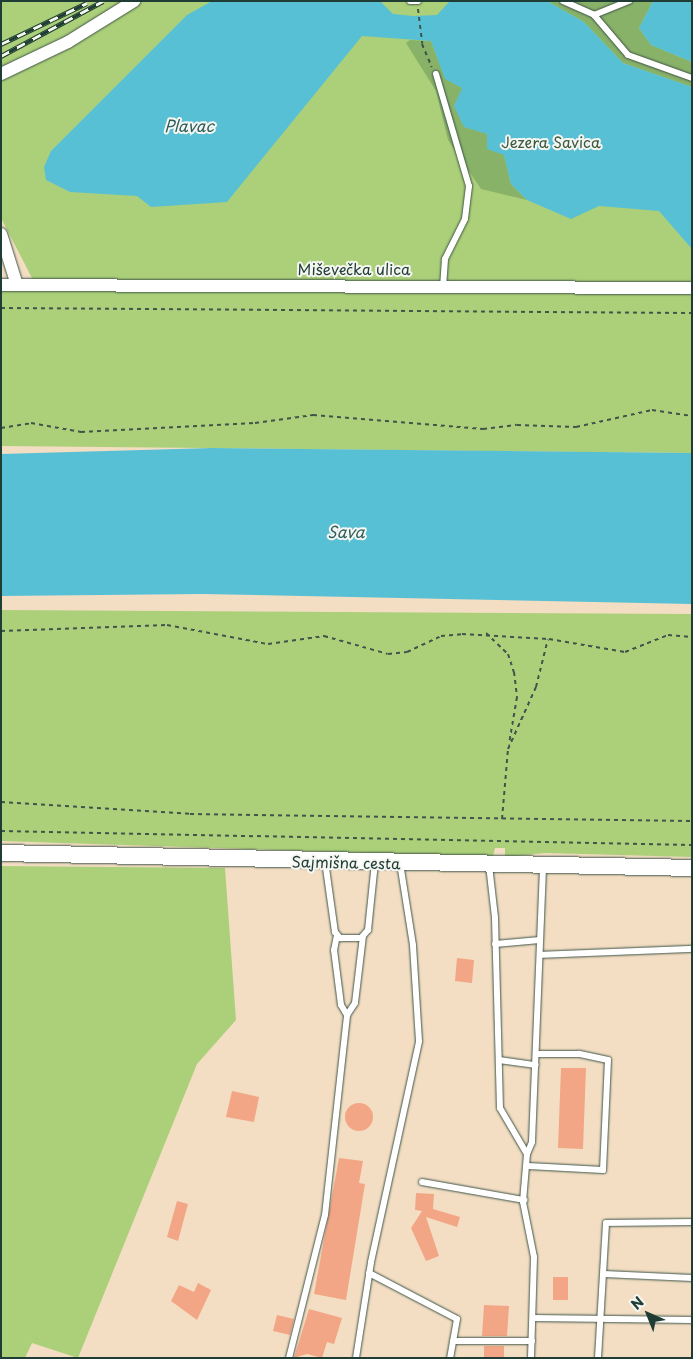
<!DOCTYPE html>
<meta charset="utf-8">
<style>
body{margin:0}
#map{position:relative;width:693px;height:1359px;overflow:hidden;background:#f3dec3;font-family:"Playpen Sans",sans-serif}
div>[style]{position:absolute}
.green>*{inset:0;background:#acd079}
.forest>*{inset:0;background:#89b269}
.water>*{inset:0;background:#58c0d5}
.building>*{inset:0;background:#f2a686}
.round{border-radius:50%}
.path>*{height:2px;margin-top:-1px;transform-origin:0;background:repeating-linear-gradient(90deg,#3f5549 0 4px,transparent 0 8px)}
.roads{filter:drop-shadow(0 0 1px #3f5549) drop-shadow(0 0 1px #3f5549)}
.service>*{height:6px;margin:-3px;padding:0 3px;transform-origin:3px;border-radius:3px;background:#fff}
.minor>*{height:12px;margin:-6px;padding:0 6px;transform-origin:6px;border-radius:6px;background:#fff}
.tertiary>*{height:16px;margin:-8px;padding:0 8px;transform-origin:8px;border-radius:8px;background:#fff}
.rail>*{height:5px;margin-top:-2.5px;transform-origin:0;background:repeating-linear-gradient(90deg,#f6f6f2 0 9px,#1f3d34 0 18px);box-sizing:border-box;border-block:1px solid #1f3d34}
span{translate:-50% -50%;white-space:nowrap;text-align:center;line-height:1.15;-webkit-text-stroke:4px #f6f6f2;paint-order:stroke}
.park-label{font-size:15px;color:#3b5a42}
.street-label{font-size:15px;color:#1f3d34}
.water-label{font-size:16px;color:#2d5e5c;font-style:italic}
.frame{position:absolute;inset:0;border:2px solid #1f3d34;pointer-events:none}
.north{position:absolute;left:623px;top:1289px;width:50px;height:50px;-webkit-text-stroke:4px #f6f6f2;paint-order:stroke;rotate:316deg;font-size:14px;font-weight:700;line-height:20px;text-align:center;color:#1f3d34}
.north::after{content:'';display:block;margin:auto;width:18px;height:22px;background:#1f3d34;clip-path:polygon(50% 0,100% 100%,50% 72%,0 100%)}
</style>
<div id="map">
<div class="green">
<div style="clip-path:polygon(1px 1px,692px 1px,692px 283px,33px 280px,1px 218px)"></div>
<div style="clip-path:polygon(1px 290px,692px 292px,692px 453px,1px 446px)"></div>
<div style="clip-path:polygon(1px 610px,692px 614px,692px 857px,545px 853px,505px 857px,505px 848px,495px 848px,493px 857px,1px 841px)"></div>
<div style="clip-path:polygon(1px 866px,225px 868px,236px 1020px,197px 1064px,78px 1358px,32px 1343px,25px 1358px,1px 1358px)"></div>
</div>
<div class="forest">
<div style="clip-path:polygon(547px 1px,653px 1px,639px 28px,651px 45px,692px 62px,692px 87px,623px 63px,584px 22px)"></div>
<div style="clip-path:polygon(410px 40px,431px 41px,445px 78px,462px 88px,487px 134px,504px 154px,511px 184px,527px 200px,481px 189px,448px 140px,436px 91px,406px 43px)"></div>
</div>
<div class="water">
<div style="clip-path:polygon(212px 1px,380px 1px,393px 14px,413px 16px,437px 15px,450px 1px,547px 1px,584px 22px,623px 63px,692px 87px,692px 249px,659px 211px,599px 206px,571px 219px,527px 200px,511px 184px,504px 155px,487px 149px,487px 134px,464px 127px,454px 106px,462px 88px,445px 79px,431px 41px,362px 36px,227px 202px,151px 207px,137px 196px,70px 192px,46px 180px,44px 167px,51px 151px,187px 15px)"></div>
<div style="clip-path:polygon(653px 1px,692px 1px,692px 62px,651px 45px,639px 28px)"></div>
<div style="clip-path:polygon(212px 448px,692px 453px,692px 604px,202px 594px,1px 596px,1px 454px)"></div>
</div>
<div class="building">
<div style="clip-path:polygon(457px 958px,474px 960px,472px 983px,455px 981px)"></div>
<div style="clip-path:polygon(561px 1068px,586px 1068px,583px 1149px,558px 1148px)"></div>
<div style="clip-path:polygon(232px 1091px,259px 1097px,254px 1122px,226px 1117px)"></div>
<div class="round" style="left:345px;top:1103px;width:28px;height:28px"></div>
<div style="clip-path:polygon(339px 1158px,363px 1161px,359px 1183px,365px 1184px,346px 1300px,314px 1294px)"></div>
<div style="clip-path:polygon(416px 1193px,434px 1194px,433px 1209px,460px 1217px,457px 1227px,426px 1217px,439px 1256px,426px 1261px,411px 1228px,422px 1211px,415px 1210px)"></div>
<div style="clip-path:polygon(177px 1201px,188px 1204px,178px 1241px,167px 1237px)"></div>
<div style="clip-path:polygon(553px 1277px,568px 1277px,568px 1300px,553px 1300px)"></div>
<div style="clip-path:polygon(198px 1283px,211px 1290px,197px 1320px,171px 1301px,179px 1285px,194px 1292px)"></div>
<div style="clip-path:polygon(484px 1305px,509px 1306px,507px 1336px,482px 1336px)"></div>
<div style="clip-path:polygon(309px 1309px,342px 1318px,334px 1344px,327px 1342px,322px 1358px,307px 1354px,294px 1358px)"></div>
<div style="clip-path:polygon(277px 1315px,294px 1319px,290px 1335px,273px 1331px)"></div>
<div style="clip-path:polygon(484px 1346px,504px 1346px,504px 1358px,484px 1358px)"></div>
</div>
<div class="path">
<div style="left:418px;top:9px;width:35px;rotate:83deg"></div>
<div style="left:422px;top:44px;width:25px;rotate:67deg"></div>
<div style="left:1px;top:308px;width:691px;rotate:0.41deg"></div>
<div style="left:1px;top:428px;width:30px;rotate:-9deg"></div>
<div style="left:31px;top:423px;width:51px;rotate:10.2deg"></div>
<div style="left:81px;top:432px;width:174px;rotate:-3deg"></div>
<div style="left:255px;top:423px;width:59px;rotate:-7.9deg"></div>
<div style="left:313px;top:415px;width:171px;rotate:4.7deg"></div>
<div style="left:483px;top:429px;width:34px;rotate:-7deg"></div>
<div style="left:517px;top:425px;width:59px;rotate:1.9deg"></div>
<div style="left:576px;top:427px;width:78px;rotate:-12.6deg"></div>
<div style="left:652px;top:410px;width:40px;rotate:8.5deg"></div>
<div style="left:1px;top:631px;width:166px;rotate:-2.1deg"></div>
<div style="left:167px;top:625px;width:103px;rotate:10.7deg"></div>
<div style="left:268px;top:644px;width:57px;rotate:-8.1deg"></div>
<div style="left:324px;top:636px;width:66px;rotate:15.7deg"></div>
<div style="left:388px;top:654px;width:19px;rotate:-6deg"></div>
<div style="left:407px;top:652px;width:38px;rotate:-25deg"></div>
<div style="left:441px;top:636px;width:21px;rotate:-5deg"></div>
<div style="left:462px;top:634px;width:87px;rotate:3.3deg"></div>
<div style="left:549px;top:639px;width:77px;rotate:9.7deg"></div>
<div style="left:625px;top:652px;width:46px;rotate:-21.6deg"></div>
<div style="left:668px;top:635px;width:24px;rotate:5deg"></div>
<div style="left:486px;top:633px;width:30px;rotate:44deg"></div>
<div style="left:508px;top:654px;width:19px;rotate:72deg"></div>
<div style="left:514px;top:672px;width:25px;rotate:83deg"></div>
<div style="left:517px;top:697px;width:48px;rotate:99.7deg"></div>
<div style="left:1px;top:802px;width:189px;rotate:3.6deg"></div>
<div style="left:190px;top:814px;width:502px;rotate:0.8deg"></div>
<div style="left:502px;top:819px;width:70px;rotate:-85.1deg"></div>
<div style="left:508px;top:749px;width:68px;rotate:-65.7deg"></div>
<div style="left:536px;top:687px;width:49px;rotate:-76deg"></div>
<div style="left:1px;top:831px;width:691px;rotate:1.16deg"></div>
</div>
<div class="roads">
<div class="service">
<div style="left:410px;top:1px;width:8px"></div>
<div style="left:563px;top:1px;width:34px;rotate:24deg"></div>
<div style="left:594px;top:15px;width:52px;rotate:49.6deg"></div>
<div style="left:628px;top:55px;width:68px;rotate:19.8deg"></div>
<div style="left:594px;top:15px;width:38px;rotate:-22deg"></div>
<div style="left:436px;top:74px;width:117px;rotate:73.6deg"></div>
<div style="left:469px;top:186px;width:33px;rotate:97deg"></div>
<div style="left:465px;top:219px;width:45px;rotate:116.6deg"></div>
<div style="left:445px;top:259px;width:26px;rotate:94deg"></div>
<div style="left:325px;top:861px;width:72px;rotate:82deg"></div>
<div style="left:335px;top:932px;width:8px;rotate:50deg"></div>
<div style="left:340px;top:938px;width:21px"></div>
<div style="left:361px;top:938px;width:11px;rotate:-49deg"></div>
<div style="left:368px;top:930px;width:68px;rotate:-84.1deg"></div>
<div style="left:489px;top:865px;width:53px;rotate:83.5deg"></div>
<div style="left:495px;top:918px;width:190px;rotate:88.5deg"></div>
<div style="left:500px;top:1108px;width:53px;rotate:59.6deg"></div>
<div style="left:527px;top:1154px;width:48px;rotate:94.8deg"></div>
<div style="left:523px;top:1202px;width:56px;rotate:78.7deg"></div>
<div style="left:534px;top:1257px;width:101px;rotate:91.7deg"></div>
<div style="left:337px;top:935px;width:15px;rotate:101deg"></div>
<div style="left:334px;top:950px;width:55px;rotate:82.7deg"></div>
<div style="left:341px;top:1005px;width:12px;rotate:59deg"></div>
<div style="left:347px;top:1015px;width:14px;rotate:-56deg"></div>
<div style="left:355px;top:1003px;width:67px;rotate:-83.2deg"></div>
<div style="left:495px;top:944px;width:45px;rotate:-5.1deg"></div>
<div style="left:540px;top:955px;width:152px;rotate:-2.3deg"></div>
<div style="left:499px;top:1060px;width:37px;rotate:8deg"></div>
<div style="left:527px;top:1154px;width:13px;rotate:-67deg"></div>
<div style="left:532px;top:1142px;width:276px;rotate:-87.7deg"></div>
<div style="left:528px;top:1166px;width:75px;rotate:3.1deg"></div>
<div style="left:603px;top:1170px;width:110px;rotate:-87.4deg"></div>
<div style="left:608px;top:1060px;width:30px;rotate:-168deg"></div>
<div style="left:579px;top:1054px;width:42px;rotate:180deg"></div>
<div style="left:422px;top:1182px;width:104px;rotate:10deg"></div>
<div style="left:369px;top:1273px;width:99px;rotate:27.6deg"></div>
<div style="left:457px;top:1319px;width:40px;rotate:100deg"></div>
<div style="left:604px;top:1274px;width:88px;rotate:2.6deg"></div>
<div style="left:533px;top:1318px;width:159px;rotate:0.7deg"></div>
<div style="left:453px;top:1341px;width:79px"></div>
<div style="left:289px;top:1358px;width:147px;rotate:-75.9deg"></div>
<div style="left:325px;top:1215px;width:201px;rotate:-83.7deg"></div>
<div style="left:356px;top:1358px;width:97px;rotate:-81.1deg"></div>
<div style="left:371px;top:1262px;width:226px;rotate:-77.7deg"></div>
<div style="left:419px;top:1041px;width:96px;rotate:-93.6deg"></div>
<div style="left:413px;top:945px;width:83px;rotate:-99deg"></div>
<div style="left:598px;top:1358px;width:135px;rotate:-86.6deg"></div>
<div style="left:606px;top:1223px;width:86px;rotate:-0.7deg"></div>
</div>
<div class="minor">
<div style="left:1px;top:74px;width:74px;rotate:-25.5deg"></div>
<div style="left:68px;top:42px;width:78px;rotate:-31.8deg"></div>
<div style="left:1px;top:234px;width:53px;rotate:72.6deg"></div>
<div style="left:1px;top:285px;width:691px;rotate:0.25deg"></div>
</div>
<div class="tertiary">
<div style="left:1px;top:853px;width:691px;rotate:1.24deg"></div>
</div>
</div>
<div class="rail">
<div style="left:1px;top:44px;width:95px;rotate:-25.5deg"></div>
<div style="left:1px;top:56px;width:116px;rotate:-28.3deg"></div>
</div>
<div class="park-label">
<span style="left:551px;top:142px">Jezera Savica</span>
</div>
<div class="street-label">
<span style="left:354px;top:269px">Miševečka ulica</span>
<span style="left:346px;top:862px;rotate:1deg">Sajmišna cesta</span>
</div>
<div class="water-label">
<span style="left:189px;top:125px">Plavac</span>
<span style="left:346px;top:531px">Sava</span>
</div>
<div class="frame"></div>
<div class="north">N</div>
</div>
